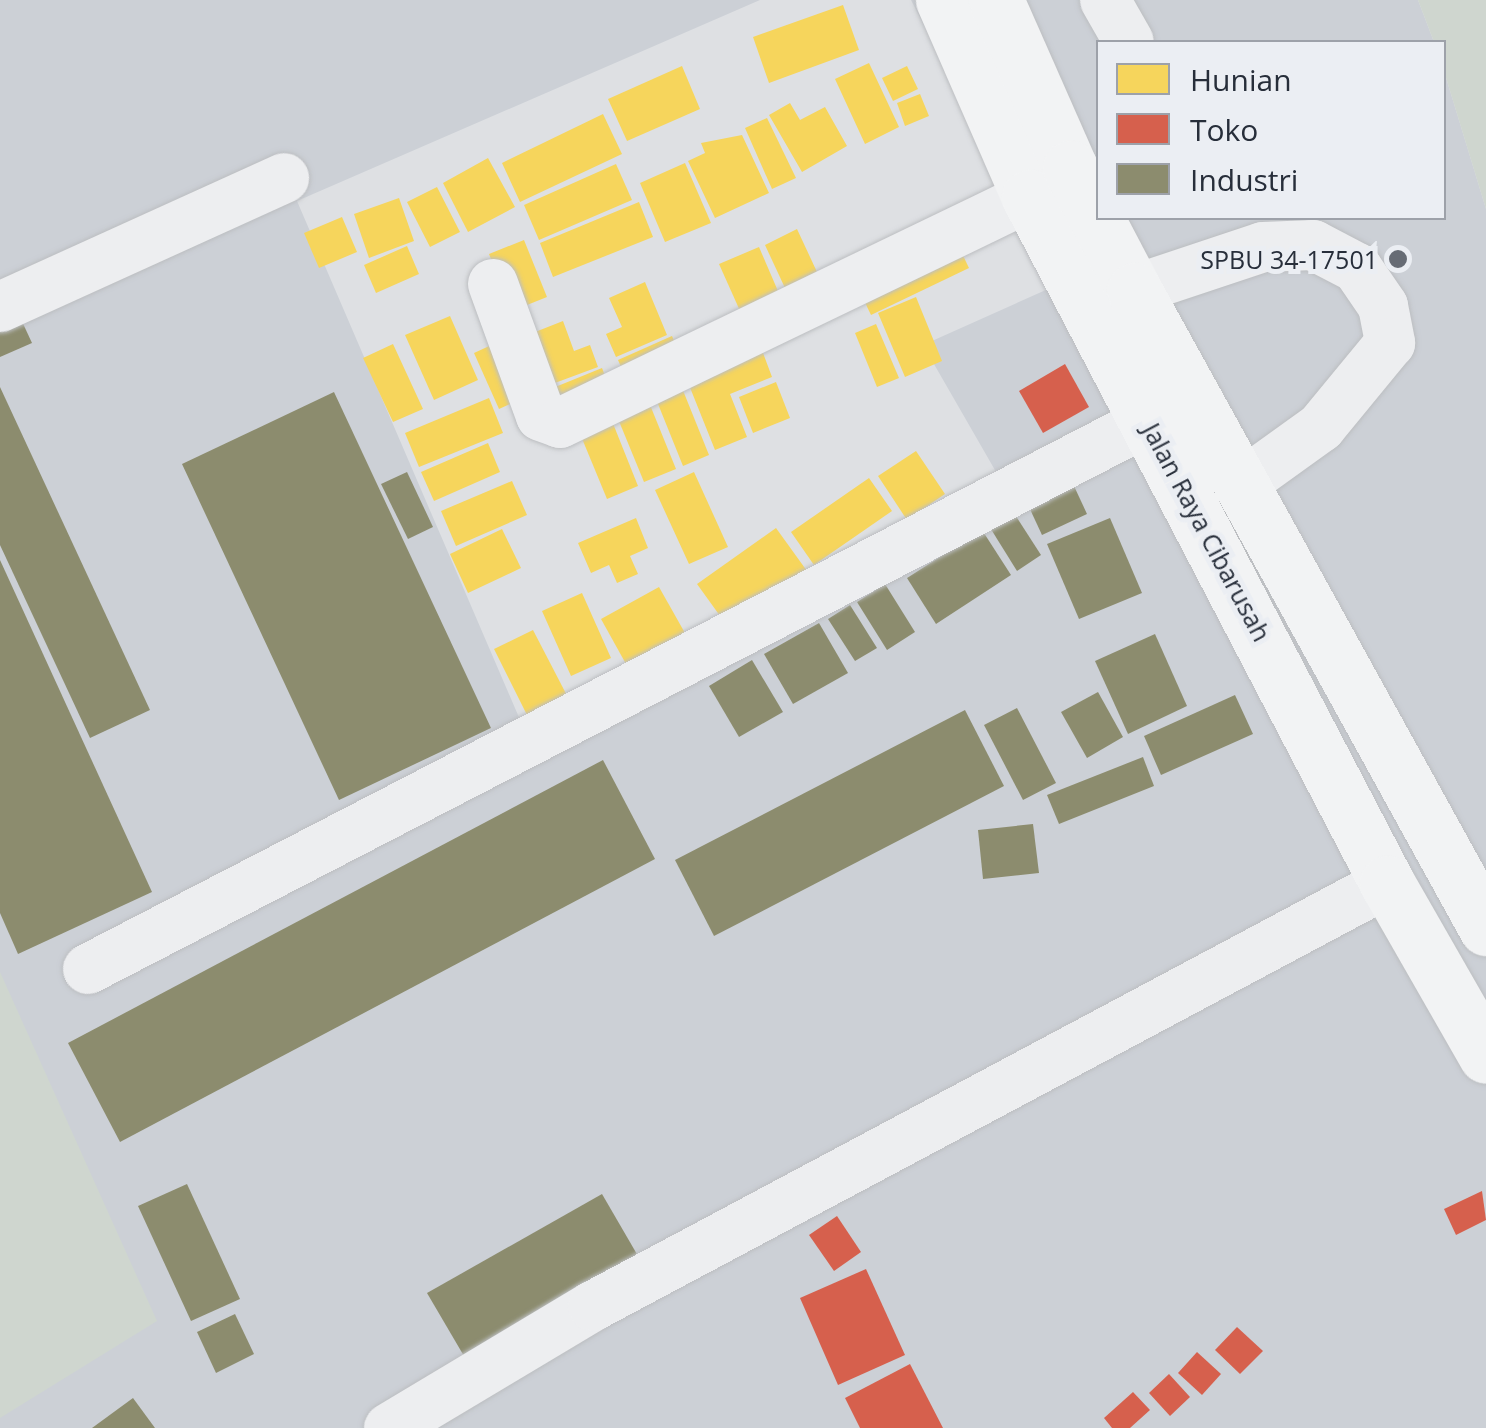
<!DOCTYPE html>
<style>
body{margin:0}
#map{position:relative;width:1486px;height:1428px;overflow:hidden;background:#dee0e3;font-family:"Open Sans",sans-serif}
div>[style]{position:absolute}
.built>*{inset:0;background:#ccd0d6}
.green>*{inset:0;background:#cfd6cf}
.homes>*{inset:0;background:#f6d55c}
.shops>*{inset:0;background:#d6604d}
.industry>*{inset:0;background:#8c8c6e}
.roads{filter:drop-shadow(0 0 2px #bcbec1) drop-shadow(0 0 2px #bcbec1)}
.minor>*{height:50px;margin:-25px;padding:0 25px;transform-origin:25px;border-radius:25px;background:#edeef0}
.major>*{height:55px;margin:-27.5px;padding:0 27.5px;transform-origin:27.5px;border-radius:27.5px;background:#f2f3f4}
.dots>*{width:28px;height:28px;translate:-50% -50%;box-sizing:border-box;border:5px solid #ebeef3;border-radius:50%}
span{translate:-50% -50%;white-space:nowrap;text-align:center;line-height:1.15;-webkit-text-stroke:10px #ebeef3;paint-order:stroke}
.poi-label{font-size:25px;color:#272e3a}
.right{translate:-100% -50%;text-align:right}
.street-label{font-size:25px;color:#272e3a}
.legend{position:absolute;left:1096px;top:40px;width:350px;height:180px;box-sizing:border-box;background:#ebeef3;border:2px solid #9da1a9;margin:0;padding:12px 18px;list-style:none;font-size:30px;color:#272e3a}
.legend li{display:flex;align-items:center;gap:20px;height:50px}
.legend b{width:50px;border:2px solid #9da1a9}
</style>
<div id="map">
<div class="built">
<div style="clip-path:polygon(0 0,760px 0,297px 201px,530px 743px,1003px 484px,923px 345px,1057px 285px,911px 0,1418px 0,1434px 42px,1098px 42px,1098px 218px,1444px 218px,1444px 71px,1486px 209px,1486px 1428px,0 1428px)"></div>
</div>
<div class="green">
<div style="clip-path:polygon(1418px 0,1486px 0,1486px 209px,1444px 71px,1444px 42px,1434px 42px)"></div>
<div style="clip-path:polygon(0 972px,157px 1321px,0 1418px)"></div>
</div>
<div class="homes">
<div style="clip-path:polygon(843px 5px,859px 50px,769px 83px,753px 37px)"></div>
<div style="clip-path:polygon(869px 63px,899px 127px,865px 144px,835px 79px)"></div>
<div style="clip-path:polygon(682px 66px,700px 109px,627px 141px,608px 99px)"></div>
<div style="clip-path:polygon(907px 66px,918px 89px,893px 101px,882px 78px)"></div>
<div style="clip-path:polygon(920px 94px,929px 116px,905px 126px,897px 103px)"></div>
<div style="clip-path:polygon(790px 103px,800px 120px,825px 107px,847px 146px,802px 172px,769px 115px)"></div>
<div style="clip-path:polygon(603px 114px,622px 154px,520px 202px,502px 163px)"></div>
<div style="clip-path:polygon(767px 118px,796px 178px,772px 189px,745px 128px)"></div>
<div style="clip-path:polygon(742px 135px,769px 193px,715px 218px,688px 161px,705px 153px,701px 143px)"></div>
<div style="clip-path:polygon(488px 158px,515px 207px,468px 232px,443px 183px)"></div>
<div style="clip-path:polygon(685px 163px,711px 223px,665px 242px,640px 183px)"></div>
<div style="clip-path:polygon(616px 164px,632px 200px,539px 240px,524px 205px)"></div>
<div style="clip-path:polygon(437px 187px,460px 232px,430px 247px,407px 202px)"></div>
<div style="clip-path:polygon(399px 198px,414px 241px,369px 258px,354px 214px)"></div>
<div style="clip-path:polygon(639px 202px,653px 237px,553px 277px,540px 243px)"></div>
<div style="clip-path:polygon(342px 217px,357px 252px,319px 268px,304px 233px)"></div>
<div style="clip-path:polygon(797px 229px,817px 272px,785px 288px,765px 245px)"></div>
<div style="clip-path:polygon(524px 240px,547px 297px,512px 311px,489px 254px)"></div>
<div style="clip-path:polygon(956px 241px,969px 268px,871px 315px,858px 288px)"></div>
<div style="clip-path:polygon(407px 246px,419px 274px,376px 293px,364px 265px)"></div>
<div style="clip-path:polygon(759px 247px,784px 305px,745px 322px,719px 264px)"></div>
<div style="clip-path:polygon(645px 282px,667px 335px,616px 357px,606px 334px,622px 327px,609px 298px)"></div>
<div style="clip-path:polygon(916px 297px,942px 361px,905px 377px,878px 313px)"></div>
<div style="clip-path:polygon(450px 316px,478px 380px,434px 400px,405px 335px)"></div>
<div style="clip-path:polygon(563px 321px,574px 351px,590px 345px,598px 367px,544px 387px,525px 336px)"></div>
<div style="clip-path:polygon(876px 324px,899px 378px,877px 387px,855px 333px)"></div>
<div style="clip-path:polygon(672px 336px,681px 357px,628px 382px,618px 360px)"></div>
<div style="clip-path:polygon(498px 342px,523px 398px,499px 409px,474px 353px)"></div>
<div style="clip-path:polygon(393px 344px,423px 409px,393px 422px,363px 358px)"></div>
<div style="clip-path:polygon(760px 345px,772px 377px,730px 394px,747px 437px,715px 450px,685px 375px)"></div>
<div style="clip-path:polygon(602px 368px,611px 391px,552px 415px,543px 392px)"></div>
<div style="clip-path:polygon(776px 382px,790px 418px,753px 433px,739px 397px)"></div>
<div style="clip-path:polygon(680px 383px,709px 455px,683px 466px,654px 394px)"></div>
<div style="clip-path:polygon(646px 395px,676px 469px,644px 482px,614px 409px)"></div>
<div style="clip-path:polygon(489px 398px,503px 433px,419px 467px,405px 433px)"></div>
<div style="clip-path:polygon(608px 411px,638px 486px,607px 499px,576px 424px)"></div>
<div style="clip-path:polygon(488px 443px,500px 472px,434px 501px,421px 472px)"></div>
<div style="clip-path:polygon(916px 451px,945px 494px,907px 520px,878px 476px)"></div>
<div style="clip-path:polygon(694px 472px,728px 547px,689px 564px,655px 490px)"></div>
<div style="clip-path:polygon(869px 478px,892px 511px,814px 565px,791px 532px)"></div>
<div style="clip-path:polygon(512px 481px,527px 515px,456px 546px,441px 511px)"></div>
<div style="clip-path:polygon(636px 518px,648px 548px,630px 556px,638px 574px,617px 583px,609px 565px,591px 573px,578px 543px)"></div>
<div style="clip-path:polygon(776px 528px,807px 571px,728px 627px,697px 584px)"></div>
<div style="clip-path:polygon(502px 529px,521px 568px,468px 593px,450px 554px)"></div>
<div style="clip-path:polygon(659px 587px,694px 649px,636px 682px,601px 619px)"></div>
<div style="clip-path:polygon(582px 593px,611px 658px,571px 676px,542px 611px)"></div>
<div style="clip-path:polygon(533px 630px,575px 711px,535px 731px,494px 649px)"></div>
</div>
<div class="shops">
<div style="clip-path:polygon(1065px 364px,1089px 407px,1043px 433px,1019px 391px)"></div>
<div style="clip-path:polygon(1482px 1191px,1486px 1220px,1456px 1235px,1444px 1209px)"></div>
<div style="clip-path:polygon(837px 1216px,861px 1252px,834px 1271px,809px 1235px)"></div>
<div style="clip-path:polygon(866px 1269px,905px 1355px,838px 1385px,800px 1298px)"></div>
<div style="clip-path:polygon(1237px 1327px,1263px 1351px,1240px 1374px,1215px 1350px)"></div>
<div style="clip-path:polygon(1197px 1352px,1221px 1374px,1202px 1395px,1178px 1373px)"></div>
<div style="clip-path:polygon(910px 1364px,943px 1428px,860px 1428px,845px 1398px)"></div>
<div style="clip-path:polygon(1169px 1374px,1190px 1397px,1170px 1416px,1149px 1393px)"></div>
<div style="clip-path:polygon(1133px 1392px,1150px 1410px,1130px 1428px,1112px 1428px,1104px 1418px)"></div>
</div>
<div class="industry">
<div style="clip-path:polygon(19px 315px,32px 343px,0 357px,0 324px)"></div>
<div style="clip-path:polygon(0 387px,150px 710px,90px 738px,0 545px)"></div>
<div style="clip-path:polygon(334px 392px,491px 728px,339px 800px,182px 464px)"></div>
<div style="clip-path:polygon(407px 472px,433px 527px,408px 539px,381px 484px)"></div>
<div style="clip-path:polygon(1074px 486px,1087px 514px,1042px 535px,1029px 507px)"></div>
<div style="clip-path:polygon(1012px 510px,1041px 555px,1017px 571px,989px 526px)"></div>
<div style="clip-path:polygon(1110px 518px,1142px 593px,1079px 619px,1047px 544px)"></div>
<div style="clip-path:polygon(982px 530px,1011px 575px,936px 624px,907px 578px)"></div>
<div style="clip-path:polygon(0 560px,152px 892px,18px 954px,0 913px)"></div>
<div style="clip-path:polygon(885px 584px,915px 632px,887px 650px,857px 602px)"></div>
<div style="clip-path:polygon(850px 605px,877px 648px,855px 661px,828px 619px)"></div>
<div style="clip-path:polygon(819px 623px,848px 673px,793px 704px,764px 654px)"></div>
<div style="clip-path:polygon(1155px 634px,1187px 706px,1128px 734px,1095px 661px)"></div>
<div style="clip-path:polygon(752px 660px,783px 712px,739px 737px,709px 686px)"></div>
<div style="clip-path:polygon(1098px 692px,1123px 737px,1087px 758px,1061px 712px)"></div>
<div style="clip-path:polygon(1235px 695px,1253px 734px,1161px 775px,1144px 736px)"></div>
<div style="clip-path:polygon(1017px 708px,1056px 783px,1023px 800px,984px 725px)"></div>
<div style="clip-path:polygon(965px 710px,1004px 786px,714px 936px,675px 860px)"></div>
<div style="clip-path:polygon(1143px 757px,1154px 786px,1059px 824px,1047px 795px)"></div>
<div style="clip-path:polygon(603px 760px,655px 859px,120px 1142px,68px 1043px)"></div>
<div style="clip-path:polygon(1033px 824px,1039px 873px,983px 879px,978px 830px)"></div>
<div style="clip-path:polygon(187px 1184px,240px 1299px,191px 1321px,138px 1206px)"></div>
<div style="clip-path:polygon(602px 1194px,645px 1268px,471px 1368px,427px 1293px)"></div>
<div style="clip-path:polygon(235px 1314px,254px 1354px,216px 1373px,197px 1332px)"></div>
<div style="clip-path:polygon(133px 1398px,155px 1428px,92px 1428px)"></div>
</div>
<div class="roads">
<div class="minor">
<div style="left:1105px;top:0;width:48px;rotate:60.3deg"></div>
<div style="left:493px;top:284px;width:140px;rotate:70deg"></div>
<div style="left:541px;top:416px;width:20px;rotate:20deg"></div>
<div style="left:560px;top:423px;width:521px;rotate:-25.73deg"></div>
<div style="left:1134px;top:290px;width:136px;rotate:-18.4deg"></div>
<div style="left:1263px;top:247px;width:50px;rotate:-2.3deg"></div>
<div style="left:1313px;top:245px;width:50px;rotate:27.6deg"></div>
<div style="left:1357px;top:268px;width:46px;rotate:55.6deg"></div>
<div style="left:1383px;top:306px;width:38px;rotate:79deg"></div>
<div style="left:1390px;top:343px;width:109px;rotate:129.4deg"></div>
<div style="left:1321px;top:427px;width:101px;rotate:144.3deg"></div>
<div style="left:0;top:307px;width:312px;rotate:-24.4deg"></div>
<div style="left:88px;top:969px;width:1193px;rotate:-27.34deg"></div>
<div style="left:389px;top:1428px;width:238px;rotate:-30.9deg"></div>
<div style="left:593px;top:1306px;width:900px;rotate:-28.05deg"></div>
</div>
<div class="major">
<div style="left:943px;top:0;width:215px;rotate:66.4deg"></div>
<div style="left:1029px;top:197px;width:774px;rotate:62.44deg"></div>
<div style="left:1387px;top:883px;width:199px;rotate:60.2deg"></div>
<div style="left:996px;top:0;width:184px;rotate:66.2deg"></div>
<div style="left:1070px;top:168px;width:138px;rotate:62.3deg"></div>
<div style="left:1134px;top:290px;width:729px;rotate:61.11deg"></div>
</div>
</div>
<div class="dots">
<div style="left:1398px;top:259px;background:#676c75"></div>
</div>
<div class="poi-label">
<span class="right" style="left:1378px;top:259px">SPBU 34-17501</span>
</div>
<div class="street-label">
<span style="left:1207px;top:532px;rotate:62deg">Jalan Raya Cibarusah</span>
</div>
<ul class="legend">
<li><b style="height:28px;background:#f6d55c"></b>Hunian</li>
<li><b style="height:28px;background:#d6604d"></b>Toko</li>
<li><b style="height:28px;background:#8c8c6e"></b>Industri</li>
</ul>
</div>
